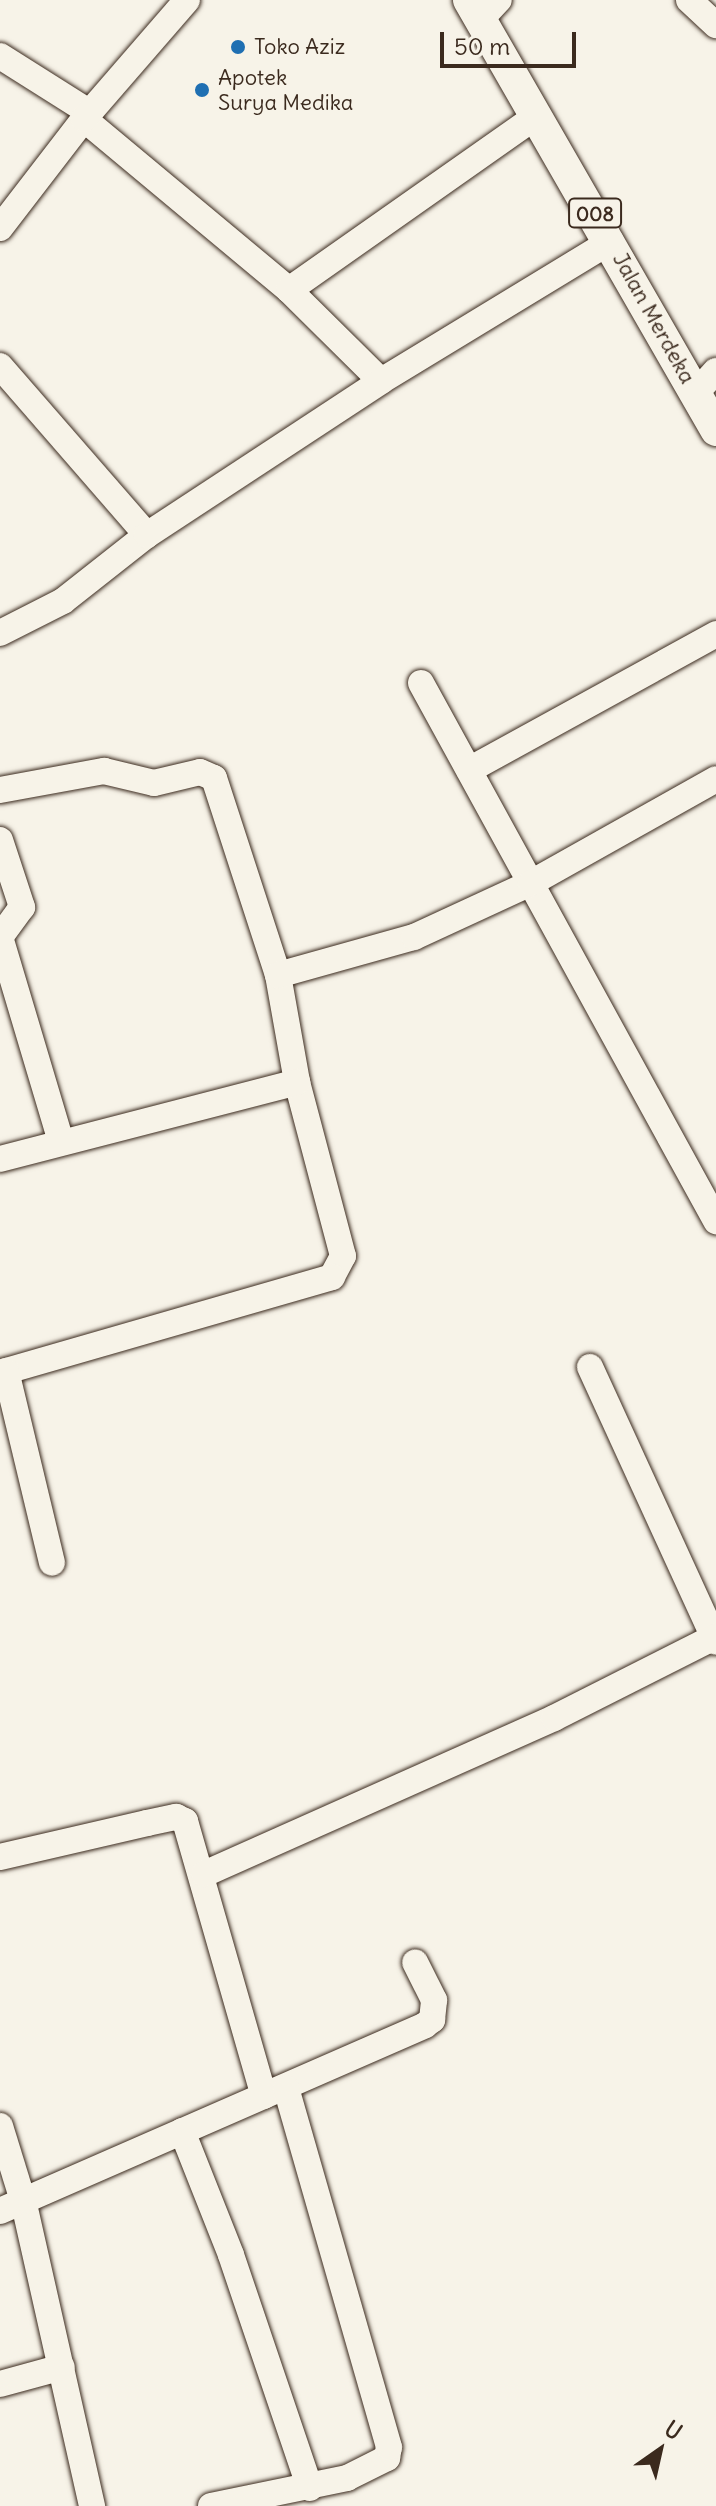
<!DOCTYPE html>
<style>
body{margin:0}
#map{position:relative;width:716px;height:2506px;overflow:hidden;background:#f7f3e8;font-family:Delius,sans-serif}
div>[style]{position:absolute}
.roads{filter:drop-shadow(0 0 2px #3b2a1e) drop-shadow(0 0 2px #3b2a1e)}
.minor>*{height:26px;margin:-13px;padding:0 13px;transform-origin:13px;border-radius:13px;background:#f7f3e8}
.major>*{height:32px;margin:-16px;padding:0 16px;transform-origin:16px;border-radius:16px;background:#f7f3e8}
.dots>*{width:22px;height:22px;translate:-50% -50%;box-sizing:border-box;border:4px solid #f7f3e8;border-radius:50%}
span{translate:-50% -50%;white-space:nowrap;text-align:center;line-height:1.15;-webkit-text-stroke:7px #f7f3e8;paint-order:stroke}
.shield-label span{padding:2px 6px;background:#f7f3e8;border:2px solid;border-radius:6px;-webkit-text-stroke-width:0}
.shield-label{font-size:20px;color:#3b2a1e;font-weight:700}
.poi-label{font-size:22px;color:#3b2a1e}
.left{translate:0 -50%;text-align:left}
.street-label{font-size:22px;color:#3b2a1e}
.north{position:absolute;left:620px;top:2410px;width:80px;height:80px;-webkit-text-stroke:6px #f7f3e8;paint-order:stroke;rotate:34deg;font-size:22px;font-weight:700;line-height:32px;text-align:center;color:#3b2a1e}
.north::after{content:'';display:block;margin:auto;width:28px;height:36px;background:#3b2a1e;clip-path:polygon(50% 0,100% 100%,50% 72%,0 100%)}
.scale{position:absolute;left:440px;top:32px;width:136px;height:36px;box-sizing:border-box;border:4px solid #3b2a1e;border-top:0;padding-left:10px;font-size:24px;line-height:28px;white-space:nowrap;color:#3b2a1e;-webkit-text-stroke:6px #f7f3e8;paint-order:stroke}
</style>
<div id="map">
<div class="roads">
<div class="minor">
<div style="left:689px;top:0;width:37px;rotate:43deg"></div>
<div style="left:481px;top:19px;width:26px;rotate:-47deg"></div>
<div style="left:0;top:56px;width:105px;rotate:32.2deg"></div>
<div style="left:84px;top:119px;width:267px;rotate:39.8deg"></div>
<div style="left:289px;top:290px;width:129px;rotate:44.7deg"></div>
<div style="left:0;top:228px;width:138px;rotate:-52.4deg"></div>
<div style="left:84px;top:119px;width:157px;rotate:-49.1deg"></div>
<div style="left:289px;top:290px;width:304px;rotate:-35.1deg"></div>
<div style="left:0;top:366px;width:224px;rotate:49deg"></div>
<div style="left:695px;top:394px;width:31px;rotate:-48deg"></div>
<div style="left:0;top:633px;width:71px;rotate:-26.9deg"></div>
<div style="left:63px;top:601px;width:107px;rotate:-38.2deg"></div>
<div style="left:147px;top:535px;width:280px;rotate:-33.3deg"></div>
<div style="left:381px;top:381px;width:269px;rotate:-31.3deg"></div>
<div style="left:421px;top:683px;width:614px;rotate:61.26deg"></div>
<div style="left:469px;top:770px;width:282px;rotate:-28.8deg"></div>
<div style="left:0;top:790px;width:106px;rotate:-10.4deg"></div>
<div style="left:104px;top:771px;width:51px;rotate:13.5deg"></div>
<div style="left:154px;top:783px;width:47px;rotate:-13.4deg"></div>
<div style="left:200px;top:772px;width:15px;rotate:23deg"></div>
<div style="left:214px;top:778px;width:207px;rotate:72deg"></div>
<div style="left:278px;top:975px;width:109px;rotate:79.9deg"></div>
<div style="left:297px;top:1082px;width:180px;rotate:75.2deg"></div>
<div style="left:343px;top:1256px;width:24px;rotate:118deg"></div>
<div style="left:332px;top:1277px;width:346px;rotate:163.9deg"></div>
<div style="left:0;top:840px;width:71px;rotate:71.8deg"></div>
<div style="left:22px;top:907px;width:37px;rotate:126deg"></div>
<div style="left:0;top:937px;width:213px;rotate:73.4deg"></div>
<div style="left:278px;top:975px;width:141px;rotate:-15.6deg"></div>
<div style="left:414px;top:937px;width:129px;rotate:-24.8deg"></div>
<div style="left:531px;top:883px;width:212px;rotate:-29.3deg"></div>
<div style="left:0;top:1159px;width:307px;rotate:-14.5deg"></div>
<div style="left:590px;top:1367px;width:302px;rotate:65.4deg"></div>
<div style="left:6px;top:1371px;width:197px;rotate:76.5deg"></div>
<div style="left:0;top:1857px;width:151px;rotate:-13deg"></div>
<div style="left:147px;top:1823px;width:30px;rotate:-12deg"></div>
<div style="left:176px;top:1817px;width:10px;rotate:24deg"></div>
<div style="left:185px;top:1821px;width:286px;rotate:74deg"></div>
<div style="left:204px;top:1874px;width:383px;rotate:-24deg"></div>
<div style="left:554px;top:1718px;width:182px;rotate:-26.8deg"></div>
<div style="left:0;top:2126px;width:82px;rotate:72.9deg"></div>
<div style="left:24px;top:2204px;width:310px;rotate:77.3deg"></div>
<div style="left:182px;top:2131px;width:133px;rotate:68.4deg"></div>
<div style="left:231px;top:2255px;width:246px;rotate:71.3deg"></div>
<div style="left:0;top:2211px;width:464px;rotate:-23.6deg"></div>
<div style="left:425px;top:2025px;width:9px;rotate:-36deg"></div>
<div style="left:432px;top:2020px;width:20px;rotate:-84deg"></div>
<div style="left:434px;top:2000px;width:42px;rotate:-116.6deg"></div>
<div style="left:0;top:2384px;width:64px;rotate:-15.3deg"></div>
<div style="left:211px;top:2506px;width:139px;rotate:-11.6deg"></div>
<div style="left:347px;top:2478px;width:45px;rotate:-26.6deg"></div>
<div style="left:387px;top:2458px;width:11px;rotate:-80deg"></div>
<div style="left:389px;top:2447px;width:373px;rotate:-106deg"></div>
</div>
<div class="major">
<div style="left:469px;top:0;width:496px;rotate:60.1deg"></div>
</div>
</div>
<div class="dots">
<div style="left:238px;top:47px;background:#1f6fb2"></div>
<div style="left:202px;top:90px;background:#1f6fb2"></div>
</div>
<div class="shield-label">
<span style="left:595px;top:213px">008</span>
</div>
<div class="poi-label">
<span class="left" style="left:254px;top:47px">Toko Aziz</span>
<span class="left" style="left:218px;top:90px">Apotek<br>Surya Medika</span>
</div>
<div class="street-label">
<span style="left:654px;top:318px;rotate:61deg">Jalan Merdeka</span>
</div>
<div class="north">U</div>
<div class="scale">50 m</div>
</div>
